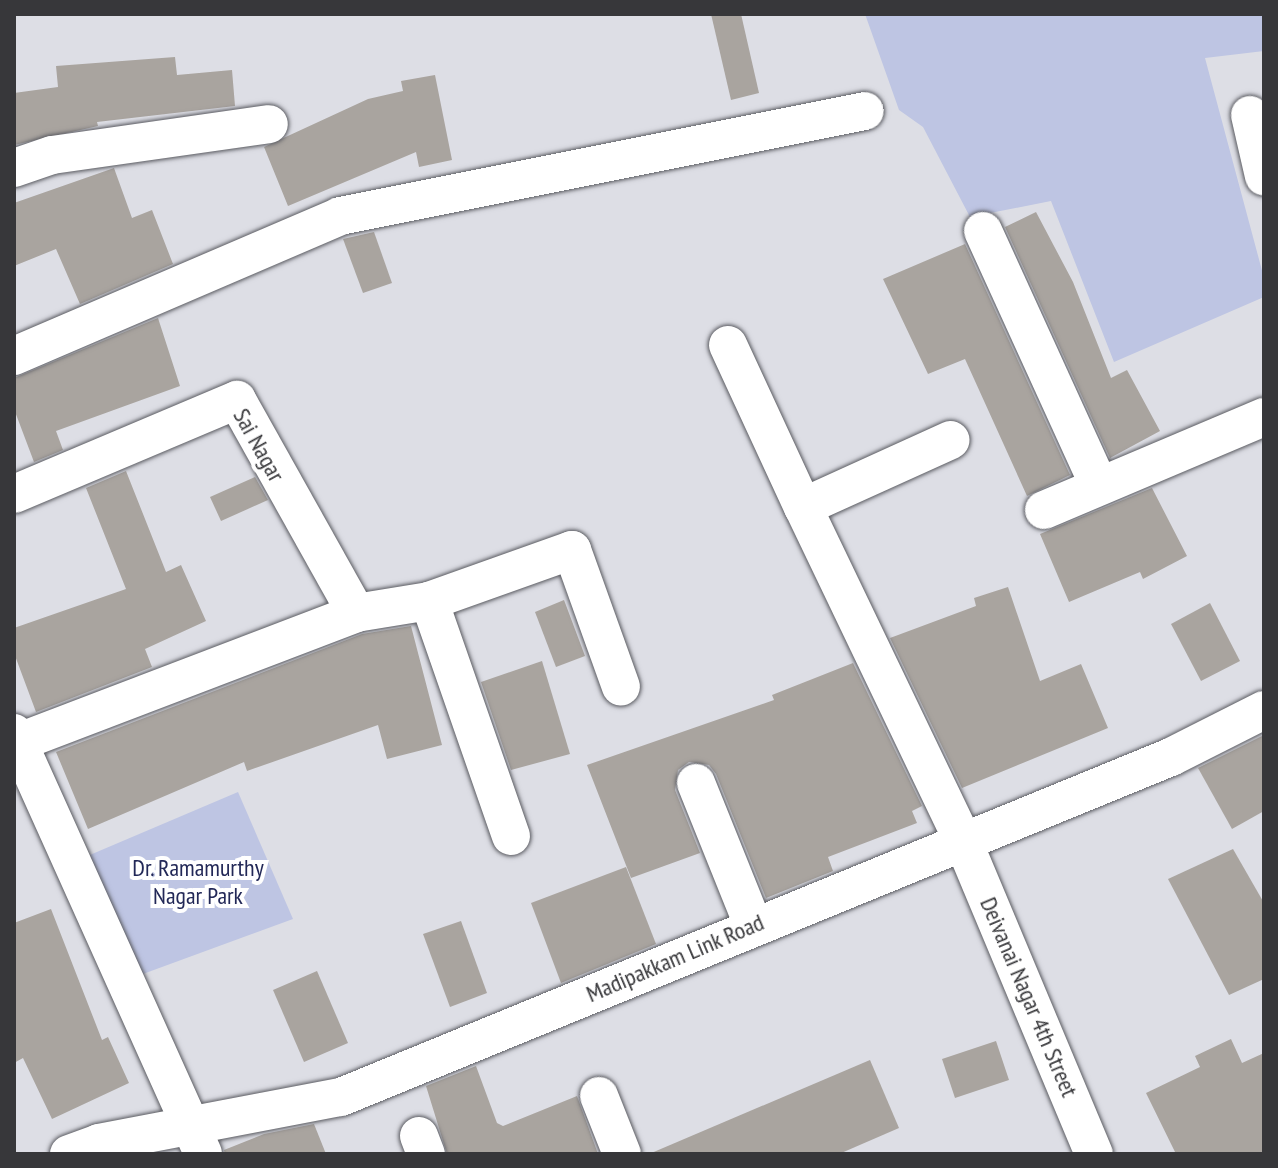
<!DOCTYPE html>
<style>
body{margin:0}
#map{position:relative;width:1278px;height:1168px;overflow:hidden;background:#dddee5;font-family:"PT Sans Narrow",sans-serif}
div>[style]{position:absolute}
.green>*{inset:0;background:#bec5e3}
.building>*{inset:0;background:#a9a49f}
.roads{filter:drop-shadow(0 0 2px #5a5b61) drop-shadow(0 0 2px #5a5b61)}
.street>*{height:38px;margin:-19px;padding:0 19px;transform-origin:19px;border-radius:19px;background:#fff}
span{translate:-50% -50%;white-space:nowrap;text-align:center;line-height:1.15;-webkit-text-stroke:8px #fff;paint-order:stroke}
.street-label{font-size:24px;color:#37373a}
.park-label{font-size:24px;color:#222857}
.frame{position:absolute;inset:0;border:16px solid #37373a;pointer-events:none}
</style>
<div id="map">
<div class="green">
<div style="clip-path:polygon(865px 14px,1264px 14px,1264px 51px,1205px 58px,1264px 278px,1264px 297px,1114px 362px,1051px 201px,970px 217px,923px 127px,899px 110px)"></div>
<div style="clip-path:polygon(238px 792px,293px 919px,132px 978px,78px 860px)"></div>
</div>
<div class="building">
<div style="clip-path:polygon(711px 14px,741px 14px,759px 93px,731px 100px)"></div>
<div style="clip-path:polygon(175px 57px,177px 75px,232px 70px,235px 106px,97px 122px,98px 126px,14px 145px,14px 93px,58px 87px,56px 66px)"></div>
<div style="clip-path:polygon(435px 75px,452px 160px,419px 167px,416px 152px,288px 206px,264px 147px,368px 99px,403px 91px,401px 81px)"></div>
<div style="clip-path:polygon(114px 168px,132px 218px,152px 210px,173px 264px,80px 304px,56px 249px,14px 266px,14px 203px)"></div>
<div style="clip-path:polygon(1036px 212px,1073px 282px,1111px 378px,1127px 370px,1160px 431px,1110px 458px,1005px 227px)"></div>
<div style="clip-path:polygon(374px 232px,392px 283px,363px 293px,343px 239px)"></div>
<div style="clip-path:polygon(965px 244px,1070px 475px,1027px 496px,965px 359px,928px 374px,883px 279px)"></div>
<div style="clip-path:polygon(158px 318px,180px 386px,56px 431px,63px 450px,34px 462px,14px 409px,14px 378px)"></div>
<div style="clip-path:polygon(126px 471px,166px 572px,181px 565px,206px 621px,145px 649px,152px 667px,36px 712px,14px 653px,14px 628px,126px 589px,86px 488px)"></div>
<div style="clip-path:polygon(255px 477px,268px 500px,221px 521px,210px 497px)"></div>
<div style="clip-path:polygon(1152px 488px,1187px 556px,1143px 579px,1140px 572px,1069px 602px,1040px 534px)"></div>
<div style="clip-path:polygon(1008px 587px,1040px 681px,1081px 664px,1108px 728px,962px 788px,890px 638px,976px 606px,974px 598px)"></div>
<div style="clip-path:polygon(564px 600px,585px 656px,556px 667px,535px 612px)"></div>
<div style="clip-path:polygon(1210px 603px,1240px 661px,1201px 681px,1171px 624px)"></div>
<div style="clip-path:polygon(411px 626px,442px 745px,387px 759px,378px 725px,247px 771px,244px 762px,88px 829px,56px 752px,362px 634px)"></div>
<div style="clip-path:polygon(542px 661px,570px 754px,511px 770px,481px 682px)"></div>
<div style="clip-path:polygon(853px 663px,922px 806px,912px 811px,917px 823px,828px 857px,833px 871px,766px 898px,716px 774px,709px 765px,689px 762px,678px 770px,675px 790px,700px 853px,631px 878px,587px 765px,774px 700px,772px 695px)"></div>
<div style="clip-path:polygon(1264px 735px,1264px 811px,1232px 829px,1198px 768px)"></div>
<div style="clip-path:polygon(1233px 849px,1264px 903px,1264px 979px,1229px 995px,1168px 879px)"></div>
<div style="clip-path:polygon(626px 867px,656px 944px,561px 983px,531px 903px)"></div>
<div style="clip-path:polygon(51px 909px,102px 1040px,108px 1037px,129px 1083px,52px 1119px,23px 1058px,14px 1063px,14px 923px)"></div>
<div style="clip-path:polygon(461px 921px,487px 993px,450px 1007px,423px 934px)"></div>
<div style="clip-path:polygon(317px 971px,348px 1043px,304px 1062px,273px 990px)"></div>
<div style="clip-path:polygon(1231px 1039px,1242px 1063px,1264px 1053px,1264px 1154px,1176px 1154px,1146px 1093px,1200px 1067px,1195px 1056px)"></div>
<div style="clip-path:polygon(996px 1041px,1009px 1080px,955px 1098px,942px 1059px)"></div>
<div style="clip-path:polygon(870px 1060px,899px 1128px,839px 1154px,649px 1154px)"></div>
<div style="clip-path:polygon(476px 1066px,497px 1123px,503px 1126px,577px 1096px,598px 1154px,447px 1154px,426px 1086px)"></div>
<div style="clip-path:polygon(314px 1124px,326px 1154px,225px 1154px,224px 1150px,264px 1134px)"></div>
</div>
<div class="roads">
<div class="street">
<div style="left:1250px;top:115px;width:63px;rotate:77.1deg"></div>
<div style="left:14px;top:168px;width:40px;rotate:-18.9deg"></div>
<div style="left:52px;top:155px;width:219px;rotate:-8.1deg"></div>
<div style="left:983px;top:231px;width:280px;rotate:65.5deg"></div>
<div style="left:728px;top:345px;width:179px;rotate:65.2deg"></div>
<div style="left:803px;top:507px;width:162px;rotate:-24.4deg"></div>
<div style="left:14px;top:356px;width:355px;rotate:-23.2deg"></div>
<div style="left:340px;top:216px;width:535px;rotate:-11.31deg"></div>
<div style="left:14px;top:494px;width:242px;rotate:-22.9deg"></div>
<div style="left:237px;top:400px;width:244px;rotate:60.8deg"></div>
<div style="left:803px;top:507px;width:370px;rotate:64.4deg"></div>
<div style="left:963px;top:841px;width:339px;rotate:67.3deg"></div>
<div style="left:1044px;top:510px;width:239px;rotate:-22.9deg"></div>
<div style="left:14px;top:733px;width:461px;rotate:65.8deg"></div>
<div style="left:19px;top:742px;width:361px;rotate:-20.9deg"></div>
<div style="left:356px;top:613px;width:74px;rotate:-9.3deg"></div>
<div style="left:696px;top:783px;width:153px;rotate:68.1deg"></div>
<div style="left:511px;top:836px;width:249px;rotate:-109.2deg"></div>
<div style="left:429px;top:601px;width:152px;rotate:-19.6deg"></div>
<div style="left:572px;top:550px;width:145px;rotate:70.3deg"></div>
<div style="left:599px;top:1096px;width:62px;rotate:68.4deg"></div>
<div style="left:419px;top:1136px;width:19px;rotate:69deg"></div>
<div style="left:69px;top:1154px;width:32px;rotate:-20deg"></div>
<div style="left:99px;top:1143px;width:246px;rotate:-10.8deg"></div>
<div style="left:341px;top:1097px;width:897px;rotate:-22.28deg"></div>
<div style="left:1171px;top:757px;width:104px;rotate:-26.8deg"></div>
</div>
</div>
<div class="street-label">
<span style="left:259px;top:445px;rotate:61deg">Sai Nagar</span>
<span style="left:675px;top:958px;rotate:-23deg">Madipakkam Link Road</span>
<span style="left:1029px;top:997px;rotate:67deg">Deivanai Nagar 4th Street</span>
</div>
<div class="park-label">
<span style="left:198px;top:882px">Dr. Ramamurthy<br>Nagar Park</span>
</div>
<div class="frame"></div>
</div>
